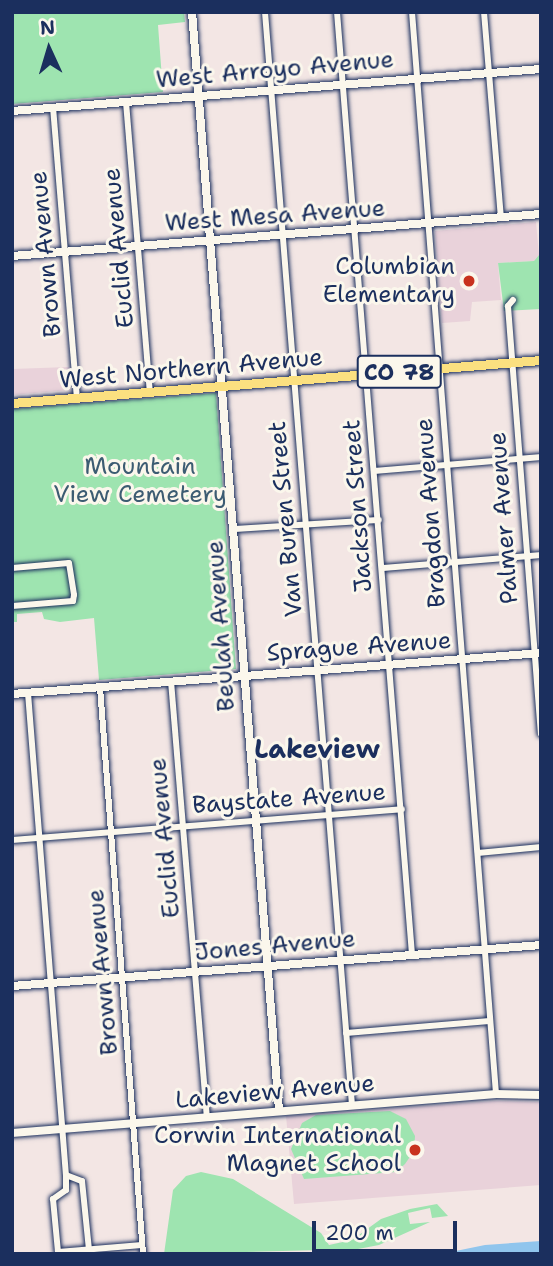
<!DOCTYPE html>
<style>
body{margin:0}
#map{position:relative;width:553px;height:1266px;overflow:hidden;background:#f3e6e4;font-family:"Shantell Sans",sans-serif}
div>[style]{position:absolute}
.built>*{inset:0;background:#e9d2da}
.green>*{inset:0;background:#9ee4b0}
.water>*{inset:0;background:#90c5ed}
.roads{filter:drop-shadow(0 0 2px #1b2f5e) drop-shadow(0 0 2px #1b2f5e)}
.street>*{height:6px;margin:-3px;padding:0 3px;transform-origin:3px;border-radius:3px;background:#fbf7ec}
.secondary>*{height:8px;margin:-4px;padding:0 4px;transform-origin:4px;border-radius:4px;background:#fbf7ec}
.primary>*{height:9px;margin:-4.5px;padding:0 4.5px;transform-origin:4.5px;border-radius:4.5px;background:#fbe080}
.dots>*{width:19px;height:19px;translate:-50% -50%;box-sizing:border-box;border:4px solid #fbf7ec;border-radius:50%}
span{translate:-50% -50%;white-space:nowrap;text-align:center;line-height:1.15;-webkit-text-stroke:6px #fbf7ec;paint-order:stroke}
.shield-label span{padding:2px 5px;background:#fbf7ec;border:2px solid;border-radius:5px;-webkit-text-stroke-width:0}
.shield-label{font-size:23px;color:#1b2f5e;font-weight:700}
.street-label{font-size:24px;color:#1b2f5e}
.poi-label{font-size:24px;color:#1b2f5e}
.right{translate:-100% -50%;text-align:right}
.park-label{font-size:24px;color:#3c5c72}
.neighbourhood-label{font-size:26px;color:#1b2f5e;font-weight:700}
.frame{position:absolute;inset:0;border:14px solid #1b2f5e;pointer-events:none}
.north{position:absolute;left:14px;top:14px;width:70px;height:70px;-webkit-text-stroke:5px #fbf7ec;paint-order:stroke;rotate:356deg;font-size:19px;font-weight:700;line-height:28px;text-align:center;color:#1b2f5e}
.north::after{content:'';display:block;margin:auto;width:24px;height:32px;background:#1b2f5e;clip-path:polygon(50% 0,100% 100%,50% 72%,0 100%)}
.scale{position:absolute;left:312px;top:1221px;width:145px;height:32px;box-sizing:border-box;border:4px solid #1b2f5e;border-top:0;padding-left:9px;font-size:21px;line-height:24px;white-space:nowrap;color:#1b2f5e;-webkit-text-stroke:5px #fbf7ec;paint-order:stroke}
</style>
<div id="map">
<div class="built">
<div style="clip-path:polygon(536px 222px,539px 255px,534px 261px,498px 263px,501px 300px,472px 302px,470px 321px,442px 323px,435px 231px)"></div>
<div style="clip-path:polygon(69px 367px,70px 390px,12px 395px,12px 369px)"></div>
<div style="clip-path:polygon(496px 1101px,541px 1102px,541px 1185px,294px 1204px,286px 1116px)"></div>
</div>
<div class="green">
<div style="clip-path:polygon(12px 12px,184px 12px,185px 22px,158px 25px,163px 92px,12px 104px)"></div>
<div style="clip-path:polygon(539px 255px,541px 309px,504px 311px,498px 263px,534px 261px)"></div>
<div style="clip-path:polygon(216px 393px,236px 669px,99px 680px,94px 618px,60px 622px,44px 619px,42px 612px,17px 614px,17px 622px,12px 622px,12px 409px)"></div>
<div style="clip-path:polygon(390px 1111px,406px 1119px,415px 1136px,414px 1151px,405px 1164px,396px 1172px,304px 1179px,291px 1149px,302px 1123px,316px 1115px)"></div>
<div style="clip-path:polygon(201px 1172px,233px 1179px,321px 1233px,329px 1245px,352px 1240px,381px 1219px,410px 1209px,437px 1204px,448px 1216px,432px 1218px,430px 1208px,408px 1213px,410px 1224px,430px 1222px,379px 1245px,358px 1249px,164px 1254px,173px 1190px,186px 1176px)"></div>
</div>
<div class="water">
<div style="clip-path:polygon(541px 1241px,541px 1254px,441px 1254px,485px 1245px)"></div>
</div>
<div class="roads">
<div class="street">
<div style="left:265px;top:12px;width:1096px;rotate:85.45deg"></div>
<div style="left:337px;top:12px;width:945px;rotate:85.45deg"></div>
<div style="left:412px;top:12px;width:1085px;rotate:85.56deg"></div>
<div style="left:484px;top:12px;width:206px;rotate:85.3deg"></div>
<div style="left:126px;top:102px;width:290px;rotate:85.3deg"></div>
<div style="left:53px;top:107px;width:291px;rotate:85.3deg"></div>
<div style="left:513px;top:300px;width:8px;rotate:130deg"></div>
<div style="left:508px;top:306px;width:429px;rotate:85.6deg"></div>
<div style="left:374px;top:471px;width:168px;rotate:-4.8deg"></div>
<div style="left:234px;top:529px;width:145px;rotate:-3.6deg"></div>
<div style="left:12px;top:568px;width:57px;rotate:-5deg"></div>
<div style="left:69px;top:563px;width:32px;rotate:81deg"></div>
<div style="left:74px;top:595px;width:6px;rotate:99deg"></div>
<div style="left:73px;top:601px;width:61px;rotate:175.3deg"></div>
<div style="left:383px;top:568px;width:159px;rotate:-4.7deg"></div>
<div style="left:171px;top:681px;width:438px;rotate:85.3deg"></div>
<div style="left:100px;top:687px;width:569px;rotate:85.66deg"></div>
<div style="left:28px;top:693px;width:483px;rotate:85.5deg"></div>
<div style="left:66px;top:1175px;width:17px;rotate:21deg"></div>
<div style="left:82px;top:1181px;width:69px;rotate:84.2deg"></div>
<div style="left:12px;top:840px;width:391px;rotate:-4.5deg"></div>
<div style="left:478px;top:853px;width:63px;rotate:-5.4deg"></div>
<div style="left:346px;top:1033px;width:144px;rotate:-4.8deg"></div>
<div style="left:66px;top:1175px;width:15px;rotate:90deg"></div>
<div style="left:66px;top:1190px;width:16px;rotate:145deg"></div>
<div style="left:53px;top:1199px;width:53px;rotate:84.6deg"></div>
<div style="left:58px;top:1252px;width:84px;rotate:-4.8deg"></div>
</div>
<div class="secondary">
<div style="left:192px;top:12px;width:1102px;rotate:85.47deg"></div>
<div style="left:12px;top:111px;width:531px;rotate:-4.54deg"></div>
<div style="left:12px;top:256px;width:531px;rotate:-4.54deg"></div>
<div style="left:12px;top:694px;width:531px;rotate:-4.43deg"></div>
<div style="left:12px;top:986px;width:531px;rotate:-4.43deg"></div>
<div style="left:12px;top:1133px;width:486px;rotate:-4.6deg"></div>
<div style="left:496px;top:1094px;width:45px;rotate:1.3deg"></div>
</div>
<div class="primary">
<div style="left:12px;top:403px;width:531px;rotate:-4.65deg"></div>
</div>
</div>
<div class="dots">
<div style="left:469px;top:281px;background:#c8321e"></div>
<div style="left:415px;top:1150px;background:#c8321e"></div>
</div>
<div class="shield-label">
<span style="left:399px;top:372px">CO 78</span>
</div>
<div class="street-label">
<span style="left:275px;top:70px;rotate:-5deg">West Arroyo Avenue</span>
<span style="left:275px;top:216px;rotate:-4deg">West Mesa Avenue</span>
<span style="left:119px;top:248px;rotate:-95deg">Euclid Avenue</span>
<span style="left:46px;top:254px;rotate:-95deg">Brown Avenue</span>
<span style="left:191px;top:369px;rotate:-5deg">West Northern Avenue</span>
<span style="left:358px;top:506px;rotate:-94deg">Jackson Street</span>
<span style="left:431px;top:513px;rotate:-94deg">Bragdon Avenue</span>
<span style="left:504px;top:518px;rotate:-94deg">Palmer Avenue</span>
<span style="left:286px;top:519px;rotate:-95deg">Van Buren Street</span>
<span style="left:221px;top:626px;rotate:-94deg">Beulah Avenue</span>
<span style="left:359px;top:647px;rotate:-4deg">Sprague Avenue</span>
<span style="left:289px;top:799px;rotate:-4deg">Baystate Avenue</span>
<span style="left:165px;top:838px;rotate:-95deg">Euclid Avenue</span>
<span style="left:275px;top:946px;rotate:-5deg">Jones Avenue</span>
<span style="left:103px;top:972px;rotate:-95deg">Brown Avenue</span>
<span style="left:275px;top:1092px;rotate:-5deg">Lakeview Avenue</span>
</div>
<div class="poi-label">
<span class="right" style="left:455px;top:281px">Columbian<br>Elementary</span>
<span class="right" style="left:401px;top:1150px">Corwin International<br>Magnet School</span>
</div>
<div class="park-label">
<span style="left:140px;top:481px">Mountain<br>View Cemetery</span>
</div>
<div class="neighbourhood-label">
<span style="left:317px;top:749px">Lakeview</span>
</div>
<div class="frame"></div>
<div class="north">N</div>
<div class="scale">200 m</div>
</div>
